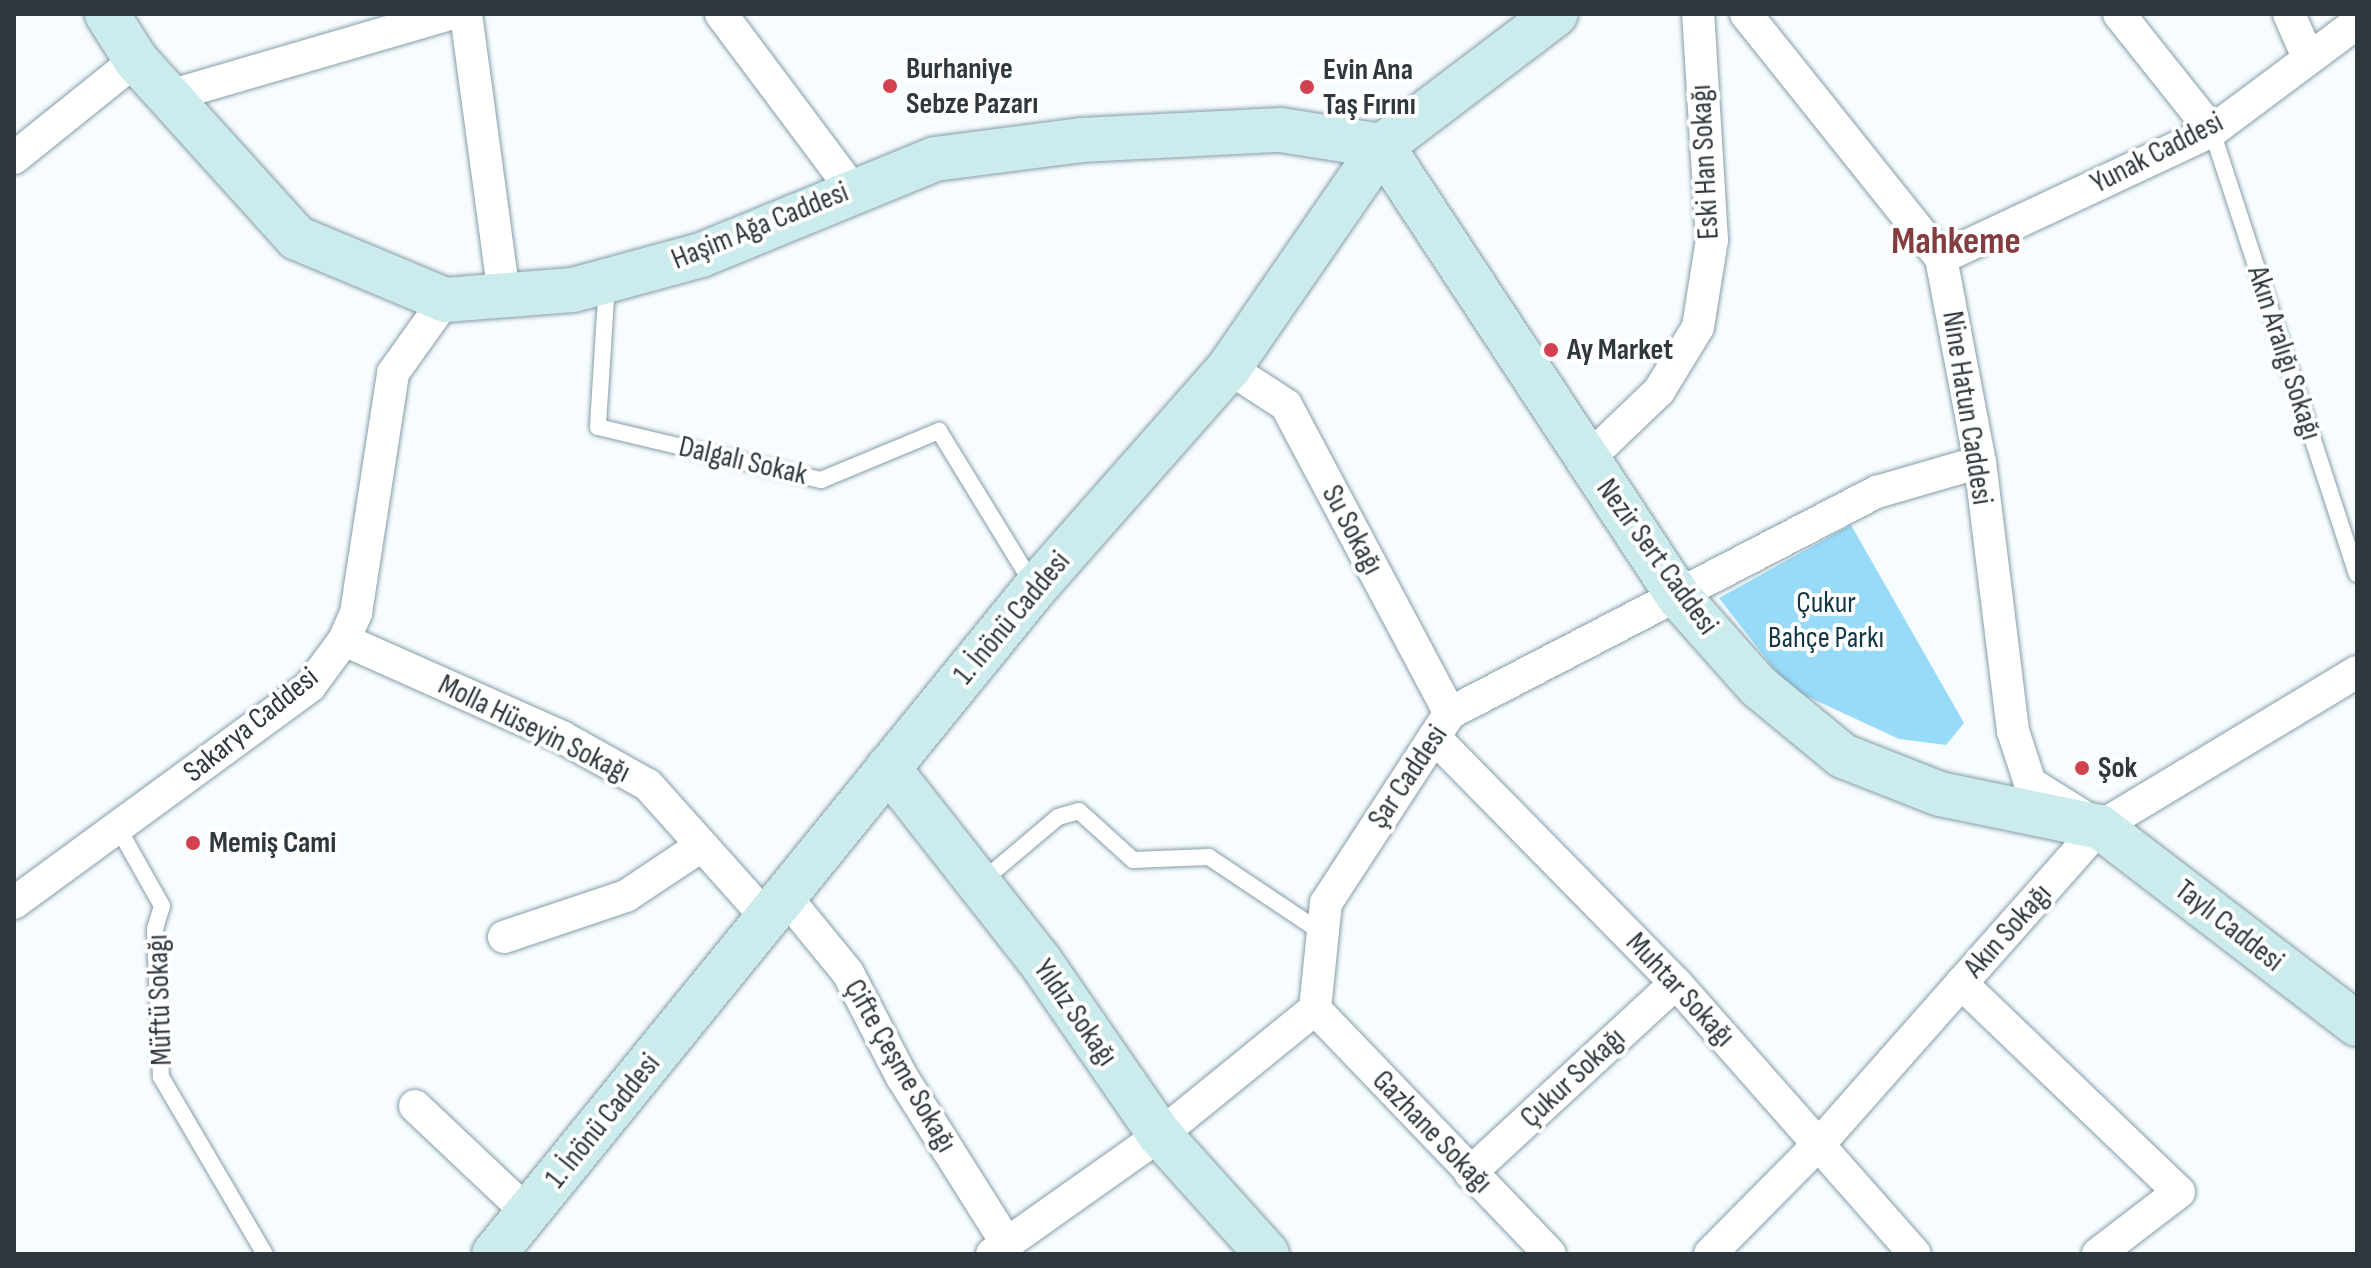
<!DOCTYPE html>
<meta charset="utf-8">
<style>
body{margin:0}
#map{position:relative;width:2371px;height:1268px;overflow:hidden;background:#f7fcff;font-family:"Sofia Sans Condensed",sans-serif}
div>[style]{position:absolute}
.green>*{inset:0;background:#97dbf9}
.roads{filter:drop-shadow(0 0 2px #869da7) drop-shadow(0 0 2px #869da7)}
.lane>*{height:16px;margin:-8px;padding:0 8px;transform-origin:8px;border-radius:8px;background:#fff}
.street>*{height:32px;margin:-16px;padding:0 16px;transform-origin:16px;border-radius:16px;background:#fff}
.secondary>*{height:44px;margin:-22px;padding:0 22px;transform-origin:22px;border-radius:22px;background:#cbebec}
.dots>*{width:22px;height:22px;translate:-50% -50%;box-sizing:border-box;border:4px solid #fff;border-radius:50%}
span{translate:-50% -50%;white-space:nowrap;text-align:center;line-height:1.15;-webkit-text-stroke:8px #fff;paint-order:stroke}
.poi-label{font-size:30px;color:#2f393d;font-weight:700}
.left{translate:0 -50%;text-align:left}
.street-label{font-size:30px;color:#2f393d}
.park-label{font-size:30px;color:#113644}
.district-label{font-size:38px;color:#843c3f;font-weight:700}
.frame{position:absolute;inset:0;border:16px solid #2f393d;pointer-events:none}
</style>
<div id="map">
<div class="green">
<div style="clip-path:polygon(1851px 525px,1964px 723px,1946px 745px,1899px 739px,1789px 688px,1719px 598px)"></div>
</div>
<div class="roads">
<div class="lane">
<div style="left:2212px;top:131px;width:466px;rotate:71.9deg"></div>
<div style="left:607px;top:282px;width:145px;rotate:93.6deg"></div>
<div style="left:598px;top:427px;width:229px;rotate:13.4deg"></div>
<div style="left:821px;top:480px;width:128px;rotate:-22.6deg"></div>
<div style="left:939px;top:431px;width:182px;rotate:58.5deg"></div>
<div style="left:117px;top:826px;width:92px;rotate:60.6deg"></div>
<div style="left:162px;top:906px;width:24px;rotate:107deg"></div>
<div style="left:155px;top:929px;width:148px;rotate:87.7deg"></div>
<div style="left:161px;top:1077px;width:205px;rotate:59.6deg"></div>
<div style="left:980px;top:883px;width:102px;rotate:-40.2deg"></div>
<div style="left:1058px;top:817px;width:22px;rotate:-16deg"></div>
<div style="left:1079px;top:811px;width:73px;rotate:42.2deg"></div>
<div style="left:1133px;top:860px;width:76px;rotate:-2.3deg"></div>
<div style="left:1209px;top:857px;width:131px;rotate:33.8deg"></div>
</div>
<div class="street">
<div style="left:466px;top:14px;width:285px;rotate:82.3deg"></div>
<div style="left:721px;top:14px;width:219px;rotate:53.2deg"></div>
<div style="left:1746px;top:14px;width:312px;rotate:51.4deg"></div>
<div style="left:1941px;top:258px;width:208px;rotate:79.2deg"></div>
<div style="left:1980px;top:462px;width:271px;rotate:83deg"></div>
<div style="left:2013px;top:731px;width:55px;rotate:71.9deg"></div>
<div style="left:2030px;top:783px;width:64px;rotate:32.2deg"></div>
<div style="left:2119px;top:14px;width:149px;rotate:51.5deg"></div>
<div style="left:2289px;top:14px;width:45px;rotate:66.3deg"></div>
<div style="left:169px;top:96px;width:293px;rotate:-16.3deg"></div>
<div style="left:14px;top:158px;width:156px;rotate:-38.8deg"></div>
<div style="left:1941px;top:258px;width:299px;rotate:-25.1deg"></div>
<div style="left:2212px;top:131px;width:181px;rotate:-36.7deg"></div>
<div style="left:1229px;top:368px;width:68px;rotate:33deg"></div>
<div style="left:1286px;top:405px;width:349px;rotate:62deg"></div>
<div style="left:1587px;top:460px;width:100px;rotate:-43.8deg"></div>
<div style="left:1659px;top:391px;width:75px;rotate:-58.6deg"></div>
<div style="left:1698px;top:327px;width:88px;rotate:-80.9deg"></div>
<div style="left:1712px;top:240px;width:226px;rotate:-93.5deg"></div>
<div style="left:344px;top:640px;width:239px;rotate:24deg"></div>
<div style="left:562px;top:737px;width:98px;rotate:29.2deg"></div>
<div style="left:648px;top:785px;width:178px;rotate:48.2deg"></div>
<div style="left:1434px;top:737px;width:345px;rotate:45.5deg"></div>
<div style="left:1676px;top:983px;width:361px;rotate:48.6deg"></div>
<div style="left:785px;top:896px;width:99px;rotate:50.7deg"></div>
<div style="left:848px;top:973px;width:117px;rotate:62.6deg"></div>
<div style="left:902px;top:1077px;width:195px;rotate:57.8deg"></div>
<div style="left:14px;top:903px;width:367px;rotate:-36.2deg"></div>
<div style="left:310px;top:686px;width:57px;rotate:-53.5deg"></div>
<div style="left:344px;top:640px;width:30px;rotate:-66deg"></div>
<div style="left:356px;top:613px;width:243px;rotate:-81.2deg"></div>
<div style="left:393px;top:373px;width:90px;rotate:-54.5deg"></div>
<div style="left:504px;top:937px;width:129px;rotate:-18.6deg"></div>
<div style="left:626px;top:896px;width:90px;rotate:-33.7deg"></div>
<div style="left:1961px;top:983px;width:302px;rotate:43.8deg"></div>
<div style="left:2179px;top:1192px;width:102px;rotate:142.6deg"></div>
<div style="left:1315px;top:1009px;width:339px;rotate:46.2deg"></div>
<div style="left:415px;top:1106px;width:156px;rotate:43.4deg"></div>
<div style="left:1470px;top:1173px;width:280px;rotate:-42.7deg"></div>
<div style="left:992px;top:1254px;width:206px;rotate:-35.3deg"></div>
<div style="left:1160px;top:1135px;width:200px;rotate:-39.1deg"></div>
<div style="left:1315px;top:1009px;width:107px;rotate:-84.1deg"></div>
<div style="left:1326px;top:903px;width:227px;rotate:-56.9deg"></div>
<div style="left:1450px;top:713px;width:481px;rotate:-27.4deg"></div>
<div style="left:1877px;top:492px;width:107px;rotate:-16.2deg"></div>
<div style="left:1710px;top:1254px;width:158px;rotate:-45.3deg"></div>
<div style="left:1821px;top:1142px;width:421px;rotate:-48.5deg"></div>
<div style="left:2100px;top:827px;width:300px;rotate:-31.1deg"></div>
</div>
<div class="secondary">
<div style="left:107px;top:14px;width:54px;rotate:57.8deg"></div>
<div style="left:136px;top:60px;width:240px;rotate:47.9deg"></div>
<div style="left:297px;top:238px;width:160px;rotate:22.7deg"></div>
<div style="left:445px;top:300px;width:128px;rotate:-4.5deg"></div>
<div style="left:573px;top:290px;width:133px;rotate:-15.3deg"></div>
<div style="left:701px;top:255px;width:253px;rotate:-22.3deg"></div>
<div style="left:935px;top:159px;width:147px;rotate:-7.4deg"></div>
<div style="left:1081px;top:140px;width:200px;rotate:-2.9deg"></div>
<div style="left:1281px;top:130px;width:102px;rotate:9deg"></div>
<div style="left:1382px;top:146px;width:539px;rotate:56.66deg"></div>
<div style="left:1678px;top:596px;width:120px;rotate:48.4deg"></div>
<div style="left:1758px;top:686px;width:110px;rotate:39.5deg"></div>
<div style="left:1843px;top:756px;width:104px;rotate:21.4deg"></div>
<div style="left:1940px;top:794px;width:163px;rotate:11.7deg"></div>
<div style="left:2100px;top:827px;width:324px;rotate:37.5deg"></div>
<div style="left:888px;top:768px;width:246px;rotate:51.8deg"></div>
<div style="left:1040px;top:961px;width:211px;rotate:55.4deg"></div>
<div style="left:1160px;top:1135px;width:160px;rotate:48deg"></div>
<div style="left:494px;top:1254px;width:858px;rotate:-50.91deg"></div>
<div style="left:1035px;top:588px;width:293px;rotate:-48.6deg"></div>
<div style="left:1229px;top:368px;width:270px;rotate:-55.4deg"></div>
<div style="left:1382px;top:146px;width:218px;rotate:-37.2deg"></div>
</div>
</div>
<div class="dots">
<div style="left:890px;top:86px;background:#d1414f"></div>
<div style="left:1307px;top:87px;background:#d1414f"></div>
<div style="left:1551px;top:350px;background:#d1414f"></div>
<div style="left:2082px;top:768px;background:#d1414f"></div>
<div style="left:193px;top:843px;background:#d1414f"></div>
</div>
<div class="poi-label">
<span class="left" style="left:906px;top:86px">Burhaniye<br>Sebze Pazarı</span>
<span class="left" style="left:1323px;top:87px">Evin Ana<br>Taş Fırını</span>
<span class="left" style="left:1567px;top:350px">Ay Market</span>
<span class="left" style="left:2098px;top:768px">Şok</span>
<span class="left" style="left:209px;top:843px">Memiş Cami</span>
</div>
<div class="street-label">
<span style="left:2157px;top:153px;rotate:-27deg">Yunak Caddesi</span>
<span style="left:1705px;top:162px;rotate:-93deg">Eski Han Sokağı</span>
<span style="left:760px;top:226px;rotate:-22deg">Haşim Ağa Caddesi</span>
<span style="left:2284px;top:353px;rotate:72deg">Akın Aralığı Sokağı</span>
<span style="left:1967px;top:408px;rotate:81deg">Nine Hatun Caddesi</span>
<span style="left:743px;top:461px;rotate:13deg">Dalgalı Sokak</span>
<span style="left:1352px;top:530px;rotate:62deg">Su Sokağı</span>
<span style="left:1657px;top:557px;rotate:54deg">Nezir Sert Caddesi</span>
<span style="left:1012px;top:618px;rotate:-50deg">1. İnönü Caddesi</span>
<span style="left:251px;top:725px;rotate:-39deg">Sakarya Caddesi</span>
<span style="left:534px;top:729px;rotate:26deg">Molla Hüseyin Sokağı</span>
<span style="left:1408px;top:777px;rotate:-56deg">Şar Caddesi</span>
<span style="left:2229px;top:926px;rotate:38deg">Taylı Caddesi</span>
<span style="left:2008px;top:931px;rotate:-48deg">Akın Sokağı</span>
<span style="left:1680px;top:990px;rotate:47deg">Muhtar Sokağı</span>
<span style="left:160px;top:1000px;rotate:-92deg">Müftü Sokağı</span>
<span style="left:1075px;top:1013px;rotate:55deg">Yıldız Sokağı</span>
<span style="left:900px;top:1066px;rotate:60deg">Çifte Çeşme Sokağı</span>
<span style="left:1573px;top:1078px;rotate:-43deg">Çukur Sokağı</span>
<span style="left:603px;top:1121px;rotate:-51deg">1. İnönü Caddesi</span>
<span style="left:1432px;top:1132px;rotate:46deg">Gazhane Sokağı</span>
</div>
<div class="park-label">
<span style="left:1826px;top:620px">Çukur<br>Bahçe Parkı</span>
</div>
<div class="district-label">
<span style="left:1956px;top:242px">Mahkeme</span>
</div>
<div class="frame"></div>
</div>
